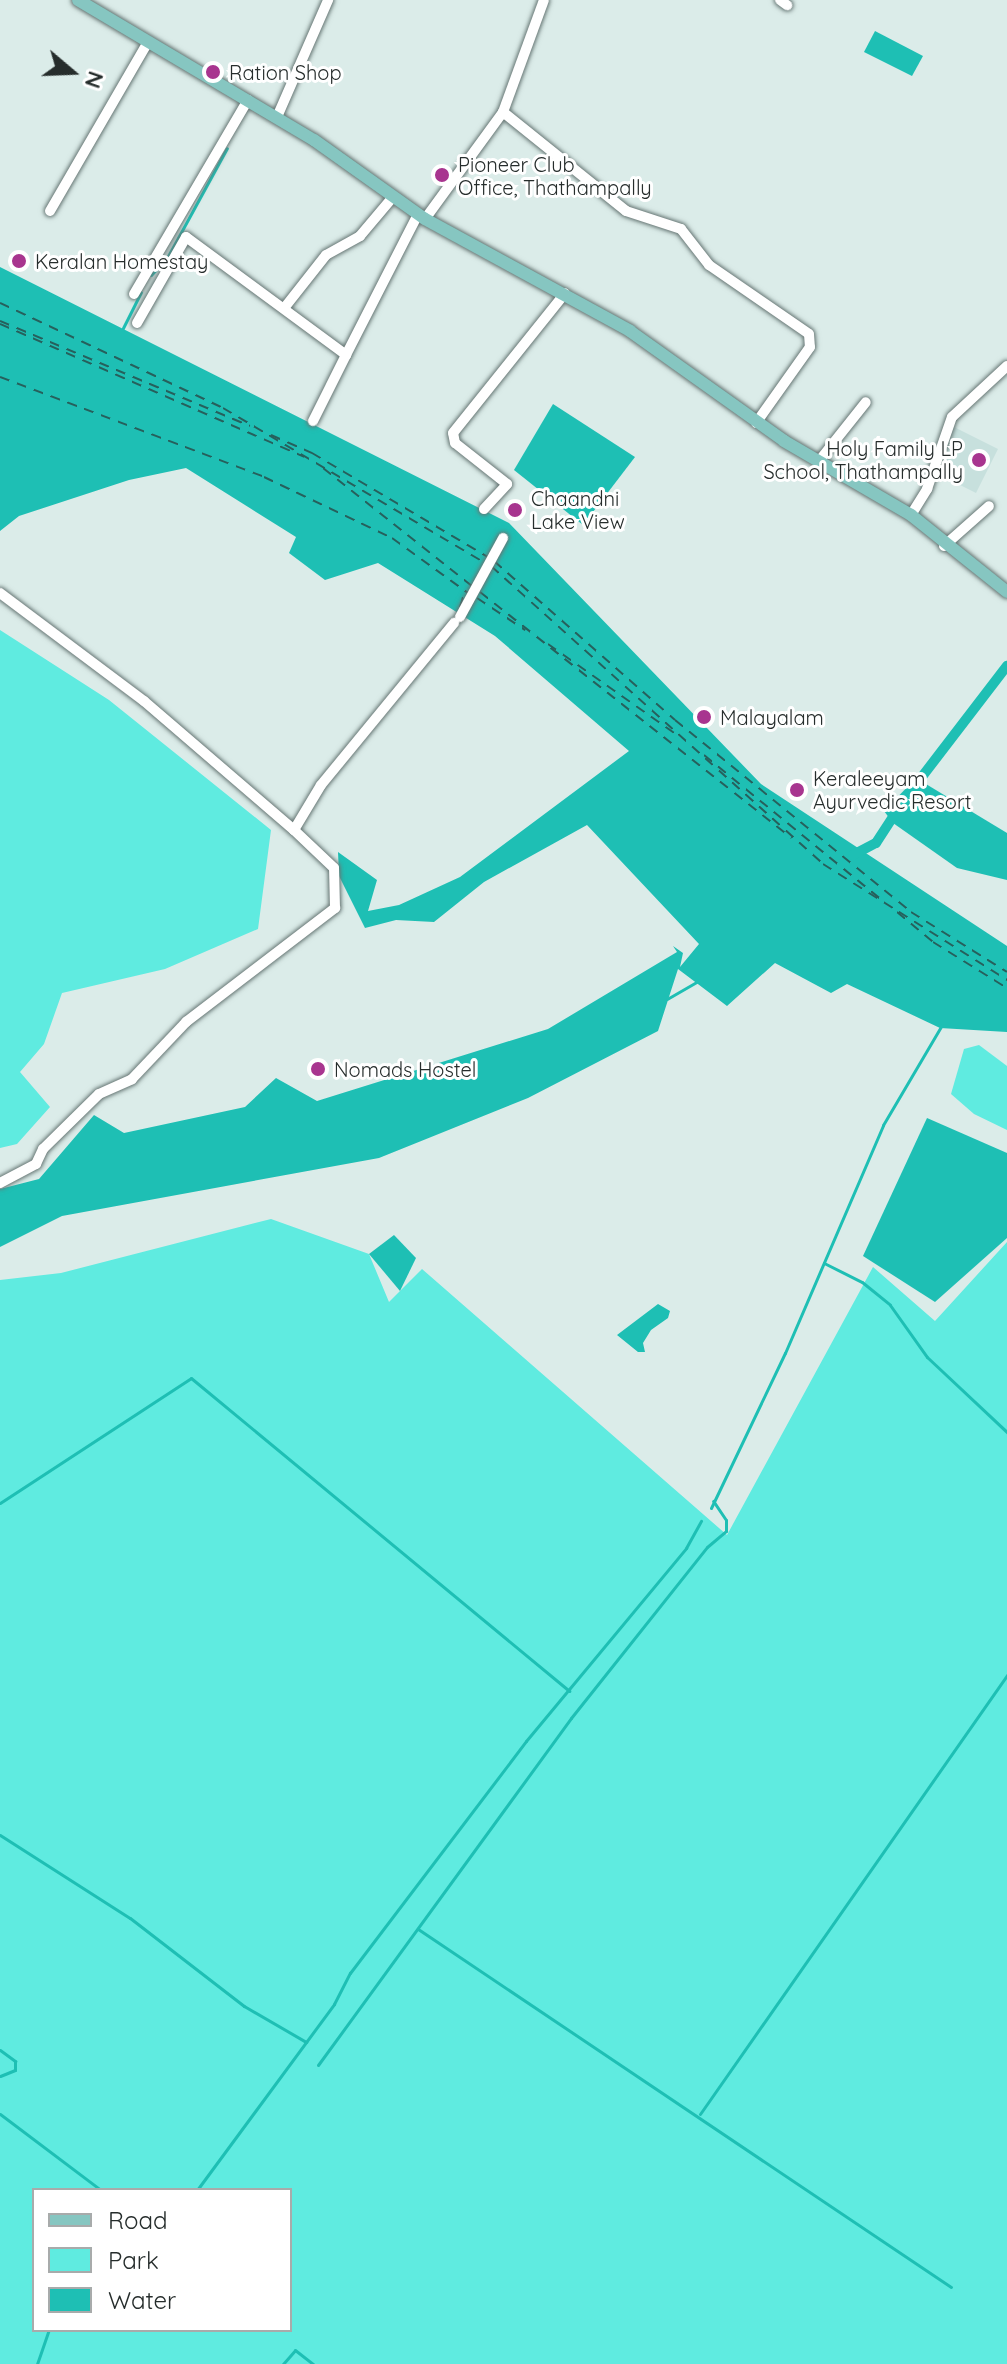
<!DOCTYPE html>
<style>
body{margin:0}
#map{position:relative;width:1007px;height:2364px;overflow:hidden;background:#dbece9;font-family:Quicksand,sans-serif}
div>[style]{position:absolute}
.built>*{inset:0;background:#c7e0dd}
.green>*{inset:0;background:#5febe0}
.water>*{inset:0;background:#1ebfb4}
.stream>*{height:3px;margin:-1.5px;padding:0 1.5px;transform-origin:1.5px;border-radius:1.5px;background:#1ebfb4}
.canal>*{height:10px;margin:-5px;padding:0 5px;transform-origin:5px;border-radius:5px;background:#1ebfb4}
.ferry>*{height:2px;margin-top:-1px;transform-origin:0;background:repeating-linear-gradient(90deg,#26605c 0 10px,transparent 0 18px)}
.roads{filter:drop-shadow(0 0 2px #667674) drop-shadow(0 0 2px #667674)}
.minor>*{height:10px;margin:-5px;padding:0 5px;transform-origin:5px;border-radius:5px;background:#fff}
.major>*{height:12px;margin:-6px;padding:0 6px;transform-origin:6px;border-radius:6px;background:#86c6c1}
.dots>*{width:22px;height:22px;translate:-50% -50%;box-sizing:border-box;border:4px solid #fff;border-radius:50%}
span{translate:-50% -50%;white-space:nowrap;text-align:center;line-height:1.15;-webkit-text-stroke:6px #fff;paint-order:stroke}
.poi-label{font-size:20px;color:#262d2c}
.left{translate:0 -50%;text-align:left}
.right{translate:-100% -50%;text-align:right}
.legend{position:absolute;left:32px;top:2188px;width:260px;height:144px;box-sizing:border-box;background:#fff;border:2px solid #a8abab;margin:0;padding:10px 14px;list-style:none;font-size:24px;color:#262d2c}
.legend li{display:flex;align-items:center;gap:16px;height:40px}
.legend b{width:40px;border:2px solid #a8abab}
.north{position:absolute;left:32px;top:32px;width:80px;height:80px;-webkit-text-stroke:6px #fff;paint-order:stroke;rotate:109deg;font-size:22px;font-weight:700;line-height:32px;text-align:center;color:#262d2c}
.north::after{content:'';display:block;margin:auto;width:28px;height:36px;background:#262d2c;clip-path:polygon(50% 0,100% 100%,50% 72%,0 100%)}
</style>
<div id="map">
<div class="built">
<div style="clip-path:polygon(952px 426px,998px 449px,976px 493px,930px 470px)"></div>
</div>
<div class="green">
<div style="clip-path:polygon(0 630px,109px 700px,271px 830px,258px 929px,165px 969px,62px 993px,44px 1044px,20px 1072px,50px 1107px,17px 1144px,0 1148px)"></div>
<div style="clip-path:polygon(979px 1045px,1007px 1066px,1007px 1130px,974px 1114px,951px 1094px,964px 1049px)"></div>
<div style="clip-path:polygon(evenodd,271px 1219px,369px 1254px,389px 1302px,422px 1269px,727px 1535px,873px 1267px,935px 1321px,1007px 1242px,1007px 2364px,0 2364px,0 1280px,61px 1273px,271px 1219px,34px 2190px,290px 2190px,290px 2330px,34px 2330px,34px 2190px)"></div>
</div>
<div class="water">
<div style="clip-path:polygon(875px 31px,923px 56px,912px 76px,864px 52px)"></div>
<div style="clip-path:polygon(0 267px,509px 523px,761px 784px,1007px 946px,1007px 1032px,940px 1028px,847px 984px,831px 993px,775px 963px,727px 1006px,678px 969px,658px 1031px,528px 1098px,379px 1158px,62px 1216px,0 1247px,0 1189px,39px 1179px,94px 1115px,124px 1133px,245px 1107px,276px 1078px,317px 1101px,548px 1029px,677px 952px,673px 946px,683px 953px,680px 967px,699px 944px,587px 825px,484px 882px,434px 922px,396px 920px,365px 928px,339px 876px,338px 852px,377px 880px,368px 911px,399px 905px,460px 877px,629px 751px,495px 636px,378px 563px,325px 580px,289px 553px,296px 537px,186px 468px,129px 480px,19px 516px,0 531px)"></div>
<div style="clip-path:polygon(553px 404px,635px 457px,583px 525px,514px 470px)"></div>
<div style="clip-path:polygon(916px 778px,1007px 833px,1007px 880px,957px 868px,893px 823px,884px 811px)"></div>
<div style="clip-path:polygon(927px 1118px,1007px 1153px,1007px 1238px,935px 1302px,863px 1256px)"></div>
<div style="clip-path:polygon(394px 1235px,416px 1258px,400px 1291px,369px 1254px)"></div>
<div style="clip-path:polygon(658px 1304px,670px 1311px,668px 1318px,651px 1330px,643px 1343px,645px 1352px,638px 1352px,617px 1335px)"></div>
</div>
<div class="stream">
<div style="left:151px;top:275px;width:23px;rotate:-47deg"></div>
<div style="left:167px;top:258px;width:125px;rotate:-61.4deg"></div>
<div style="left:123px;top:328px;width:40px;rotate:-63.4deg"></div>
<div style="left:667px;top:999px;width:36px;rotate:-30deg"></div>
<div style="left:824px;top:1263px;width:42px;rotate:26.6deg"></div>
<div style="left:862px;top:1282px;width:36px;rotate:39deg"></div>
<div style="left:890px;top:1305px;width:64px;rotate:54.6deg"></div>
<div style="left:927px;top:1357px;width:110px;rotate:43.2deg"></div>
<div style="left:0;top:1503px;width:228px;rotate:-33.2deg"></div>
<div style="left:191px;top:1378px;width:491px;rotate:39.6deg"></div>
<div style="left:711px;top:1508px;width:172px;rotate:-64.5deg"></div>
<div style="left:785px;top:1353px;width:248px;rotate:-66.7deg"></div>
<div style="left:883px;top:1125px;width:116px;rotate:-59.5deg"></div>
<div style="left:0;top:1835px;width:154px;rotate:32.6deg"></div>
<div style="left:130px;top:1918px;width:144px;rotate:37.7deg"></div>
<div style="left:244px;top:2006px;width:72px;rotate:30.1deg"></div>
<div style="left:418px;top:1929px;width:642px;rotate:33.89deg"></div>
<div style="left:0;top:2050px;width:19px;rotate:36deg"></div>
<div style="left:15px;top:2061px;width:9px;rotate:90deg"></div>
<div style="left:15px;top:2070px;width:16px;rotate:158deg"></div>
<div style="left:318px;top:2065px;width:429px;rotate:-53.9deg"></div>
<div style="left:571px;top:1718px;width:218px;rotate:-51.5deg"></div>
<div style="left:707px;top:1547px;width:25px;rotate:-40deg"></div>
<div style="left:726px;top:1531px;width:11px;rotate:-90deg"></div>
<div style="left:726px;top:1520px;width:23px;rotate:-124deg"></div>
<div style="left:0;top:2114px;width:126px;rotate:37deg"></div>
<div style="left:700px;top:2114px;width:536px;rotate:-55.03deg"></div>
<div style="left:106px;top:2190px;width:7px"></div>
<div style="left:197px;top:2190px;width:231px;rotate:-53.6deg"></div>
<div style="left:334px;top:2004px;width:35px;rotate:-63deg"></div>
<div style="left:350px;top:1973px;width:291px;rotate:-52.8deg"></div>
<div style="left:526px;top:1741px;width:251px;rotate:-50.3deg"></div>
<div style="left:686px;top:1548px;width:31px;rotate:-61deg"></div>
<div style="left:37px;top:2364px;width:36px;rotate:-71deg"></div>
<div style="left:283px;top:2364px;width:18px;rotate:-49deg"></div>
<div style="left:295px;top:2350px;width:23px;rotate:38deg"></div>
</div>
<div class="canal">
<div style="left:911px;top:791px;width:158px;rotate:-52.5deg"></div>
<div style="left:853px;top:855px;width:26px;rotate:-28deg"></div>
<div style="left:876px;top:843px;width:38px;rotate:-57deg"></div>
</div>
<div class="ferry">
<div style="left:0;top:303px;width:246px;rotate:25.2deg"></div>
<div style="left:223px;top:408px;width:304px;rotate:30.6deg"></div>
<div style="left:0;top:321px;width:271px;rotate:22.8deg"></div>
<div style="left:0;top:324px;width:332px;rotate:23.6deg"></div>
<div style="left:0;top:377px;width:282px;rotate:20.7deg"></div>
<div style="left:264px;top:477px;width:142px;rotate:25.5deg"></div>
<div style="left:392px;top:538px;width:94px;rotate:35.9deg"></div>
<div style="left:271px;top:435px;width:45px;rotate:23.7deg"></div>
<div style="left:312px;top:453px;width:204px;rotate:30.6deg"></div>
<div style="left:323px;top:468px;width:190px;rotate:38.4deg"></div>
<div style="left:494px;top:561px;width:241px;rotate:41.3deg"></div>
<div style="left:675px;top:720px;width:304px;rotate:39.1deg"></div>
<div style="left:911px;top:912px;width:113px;rotate:32deg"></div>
<div style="left:491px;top:566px;width:446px;rotate:41.9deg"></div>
<div style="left:823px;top:864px;width:218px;rotate:32.2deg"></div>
<div style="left:480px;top:592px;width:397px;rotate:38.3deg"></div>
<div style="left:477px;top:598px;width:58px;rotate:33.7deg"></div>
<div style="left:460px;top:607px;width:17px;rotate:-73deg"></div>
<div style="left:548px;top:644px;width:161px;rotate:35.2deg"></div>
<div style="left:704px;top:755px;width:230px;rotate:39.2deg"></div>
<div style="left:897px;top:912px;width:47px;rotate:39.8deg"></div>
<div style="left:933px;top:942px;width:87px;rotate:31.9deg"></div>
</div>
<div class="roads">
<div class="minor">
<div style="left:780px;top:0;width:9px;rotate:36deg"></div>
<div style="left:503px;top:112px;width:158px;rotate:38.8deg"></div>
<div style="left:626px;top:211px;width:58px;rotate:18.1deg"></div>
<div style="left:681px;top:229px;width:46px;rotate:52.1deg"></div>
<div style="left:709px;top:265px;width:121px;rotate:34.6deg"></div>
<div style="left:809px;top:334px;width:13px;rotate:86deg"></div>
<div style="left:810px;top:347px;width:93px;rotate:125.4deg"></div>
<div style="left:277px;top:117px;width:128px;rotate:-66.4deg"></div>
<div style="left:50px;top:211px;width:193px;rotate:-59.9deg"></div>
<div style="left:425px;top:219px;width:132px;rotate:-53.9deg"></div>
<div style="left:503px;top:112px;width:119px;rotate:-69.9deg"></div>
<div style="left:134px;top:294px;width:225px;rotate:-59.6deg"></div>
<div style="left:285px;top:307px;width:66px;rotate:-51.7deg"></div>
<div style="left:326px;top:255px;width:39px;rotate:-29deg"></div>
<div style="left:360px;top:236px;width:51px;rotate:-49.8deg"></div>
<div style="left:137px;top:323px;width:99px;rotate:-60.3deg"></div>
<div style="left:186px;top:237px;width:199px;rotate:36.4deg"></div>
<div style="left:346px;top:355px;width:158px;rotate:-62.9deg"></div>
<div style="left:313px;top:421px;width:74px;rotate:-63.4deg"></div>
<div style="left:819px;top:461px;width:75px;rotate:-51.5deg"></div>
<div style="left:484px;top:509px;width:34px;rotate:-47deg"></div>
<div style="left:507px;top:484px;width:66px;rotate:-141.7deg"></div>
<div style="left:455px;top:443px;width:10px;rotate:-101deg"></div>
<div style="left:453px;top:433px;width:179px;rotate:-51.3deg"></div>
<div style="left:911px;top:515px;width:31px;rotate:-58deg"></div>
<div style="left:927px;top:489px;width:76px;rotate:-70.9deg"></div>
<div style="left:952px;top:417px;width:75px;rotate:-42.8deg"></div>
<div style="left:944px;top:546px;width:60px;rotate:-41.6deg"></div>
<div style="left:0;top:593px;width:180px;rotate:36.9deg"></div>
<div style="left:144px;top:701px;width:198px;rotate:40.7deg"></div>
<div style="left:294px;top:830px;width:52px;rotate:-59deg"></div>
<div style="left:321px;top:785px;width:210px;rotate:-50.6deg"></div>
<div style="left:460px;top:617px;width:90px;rotate:-61.4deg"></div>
<div style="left:0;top:1183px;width:41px;rotate:-27.8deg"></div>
<div style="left:36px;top:1164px;width:17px;rotate:-65deg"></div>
<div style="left:43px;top:1149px;width:78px;rotate:-44.5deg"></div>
<div style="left:99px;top:1094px;width:36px;rotate:-24deg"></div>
<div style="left:132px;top:1079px;width:79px;rotate:-46.5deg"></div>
<div style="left:186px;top:1022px;width:188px;rotate:-37.4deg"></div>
<div style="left:335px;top:908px;width:40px;rotate:-91.4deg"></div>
<div style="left:334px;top:868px;width:55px;rotate:-136.5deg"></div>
</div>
<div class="major">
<div style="left:78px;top:0;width:274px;rotate:30.7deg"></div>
<div style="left:314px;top:140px;width:136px;rotate:35.4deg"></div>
<div style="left:425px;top:219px;width:234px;rotate:28.6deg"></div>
<div style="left:630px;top:331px;width:189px;rotate:35.5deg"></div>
<div style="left:784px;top:441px;width:147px;rotate:30.2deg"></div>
<div style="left:911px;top:515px;width:123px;rotate:38.7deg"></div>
</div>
</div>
<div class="dots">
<div style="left:213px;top:72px;background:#a8358f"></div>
<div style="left:442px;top:175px;background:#a8358f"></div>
<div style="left:19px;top:261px;background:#a8358f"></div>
<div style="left:979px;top:460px;background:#a8358f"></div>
<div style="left:515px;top:510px;background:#a8358f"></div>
<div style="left:704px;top:717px;background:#a8358f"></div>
<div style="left:797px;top:790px;background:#a8358f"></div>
<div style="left:318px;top:1069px;background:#a8358f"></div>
</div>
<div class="poi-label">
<span class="left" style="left:229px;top:72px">Ration Shop</span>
<span class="left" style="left:458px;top:176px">Pioneer Club<br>Office, Thathampally</span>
<span class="left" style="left:35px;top:261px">Keralan Homestay</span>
<span class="right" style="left:963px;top:460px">Holy Family LP<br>School, Thathampally</span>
<span class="left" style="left:531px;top:510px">Chaandni<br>Lake View</span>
<span class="left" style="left:720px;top:717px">Malayalam</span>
<span class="left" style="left:813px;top:790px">Keraleeyam<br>Ayurvedic Resort</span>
<span class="left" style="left:334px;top:1069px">Nomads Hostel</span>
</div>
<ul class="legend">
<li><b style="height:10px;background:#86c6c1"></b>Road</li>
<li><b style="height:22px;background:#5febe0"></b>Park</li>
<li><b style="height:22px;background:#1ebfb4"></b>Water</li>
</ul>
<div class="north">N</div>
</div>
